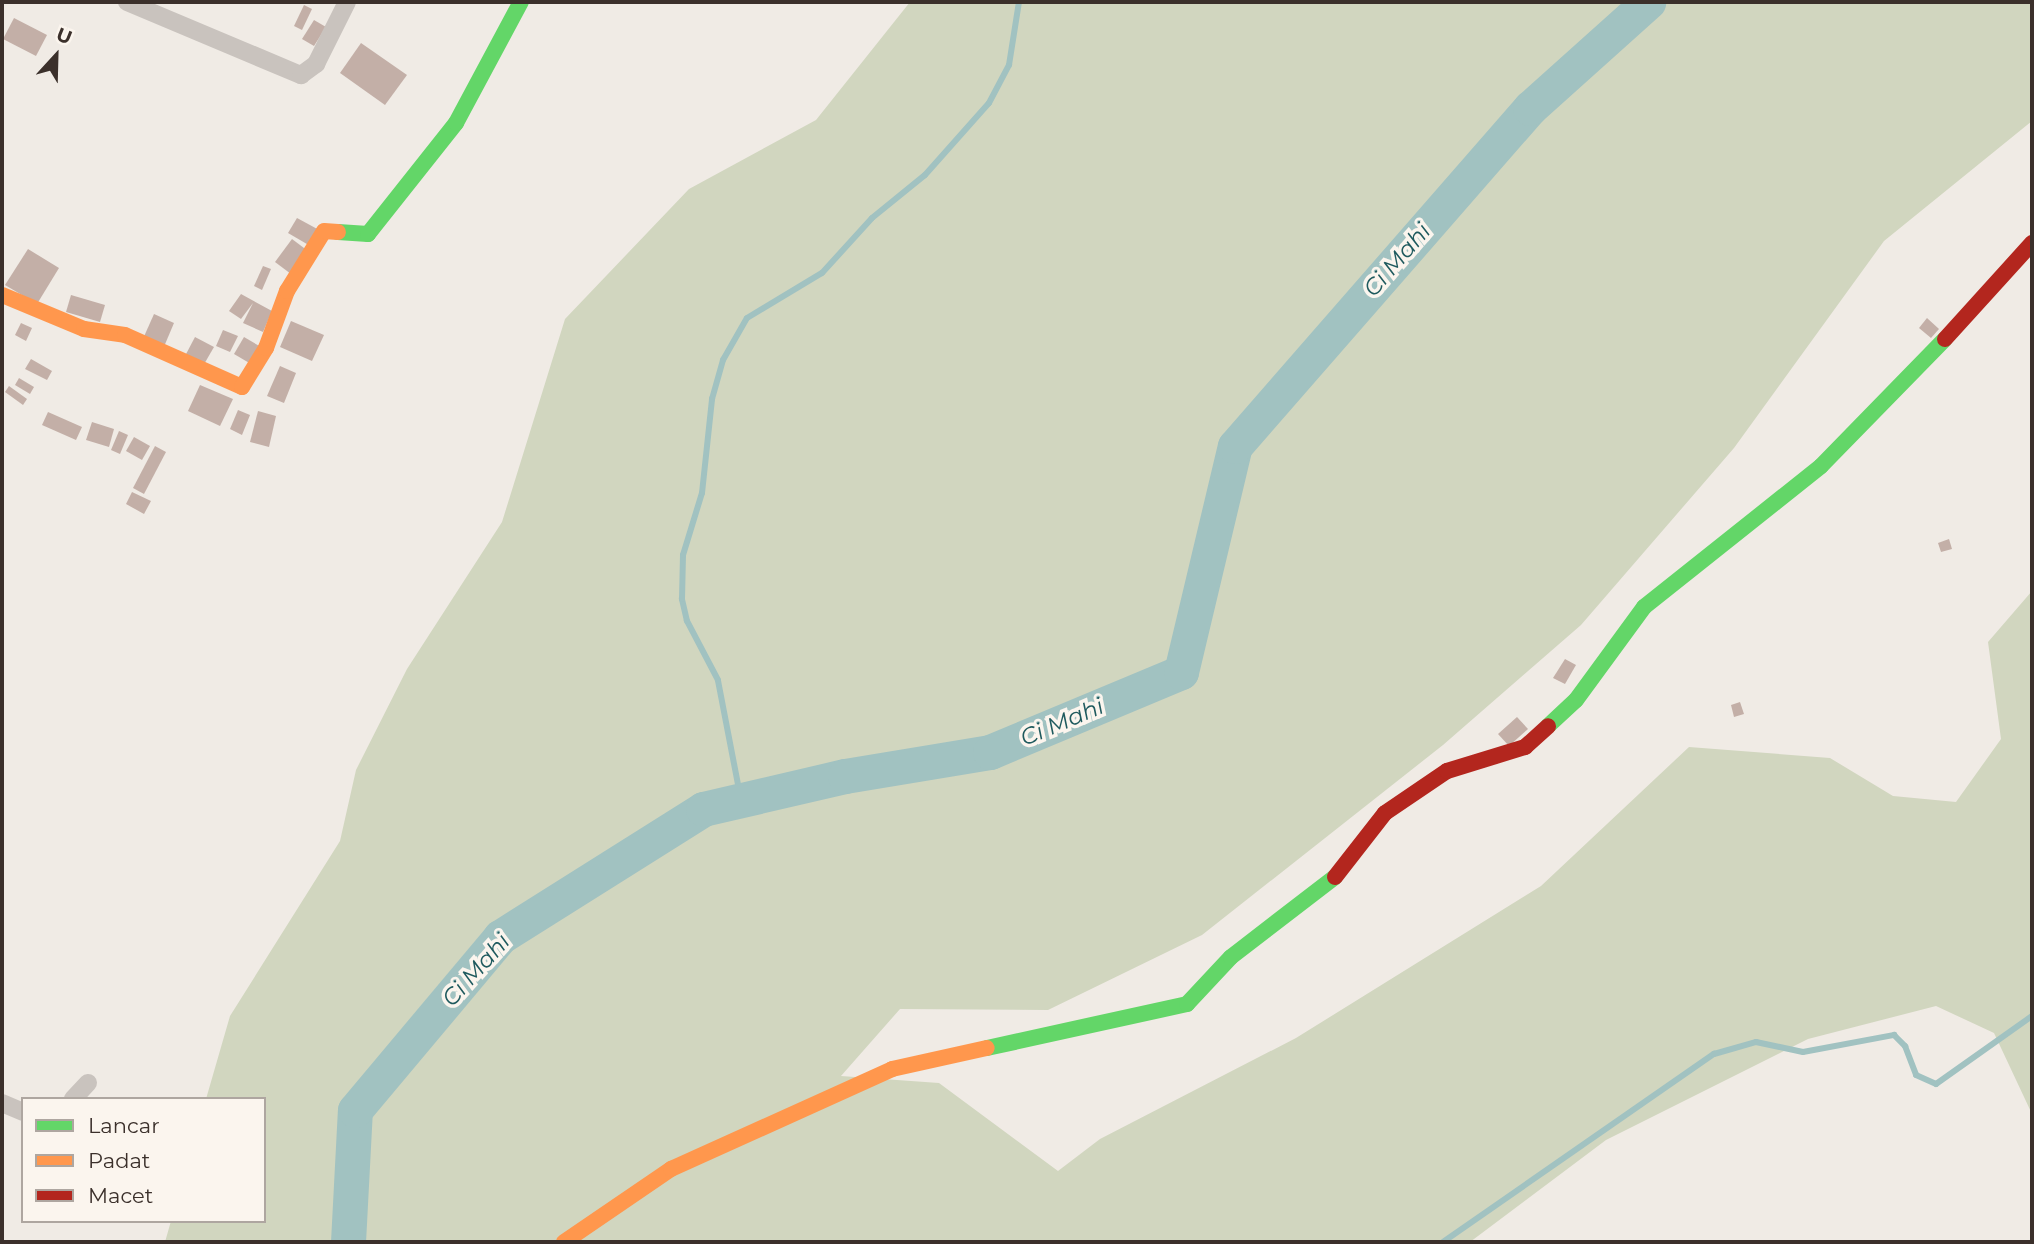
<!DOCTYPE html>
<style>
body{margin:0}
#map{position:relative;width:2034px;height:1244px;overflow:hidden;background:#f0ebe5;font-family:Montserrat,sans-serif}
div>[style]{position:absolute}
.green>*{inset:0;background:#d1d6bf}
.stream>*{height:6px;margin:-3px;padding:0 3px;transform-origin:3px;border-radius:3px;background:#a1c2c1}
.river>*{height:35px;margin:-17.5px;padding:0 17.5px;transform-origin:17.5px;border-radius:17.5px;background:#a1c2c1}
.building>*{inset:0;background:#c3afa7}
.street>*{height:18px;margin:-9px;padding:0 9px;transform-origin:9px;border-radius:9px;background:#c9c3be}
.fast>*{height:16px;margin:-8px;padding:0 8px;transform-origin:8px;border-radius:8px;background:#63d668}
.slow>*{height:16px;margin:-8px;padding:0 8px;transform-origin:8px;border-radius:8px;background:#ff974d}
.jam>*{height:16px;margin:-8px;padding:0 8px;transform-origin:8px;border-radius:8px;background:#b3261e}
span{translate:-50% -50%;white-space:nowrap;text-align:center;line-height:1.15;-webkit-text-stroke:7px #fbf5ee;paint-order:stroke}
.water-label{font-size:23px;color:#1f5a5e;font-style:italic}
.frame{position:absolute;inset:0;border:4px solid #3b302b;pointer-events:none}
.legend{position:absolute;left:21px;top:1097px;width:245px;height:126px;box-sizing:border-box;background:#fbf5ee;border:2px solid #aea6a0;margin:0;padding:9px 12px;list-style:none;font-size:21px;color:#3b302b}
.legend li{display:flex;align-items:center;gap:14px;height:35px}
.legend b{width:35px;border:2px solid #aea6a0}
.north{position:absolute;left:21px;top:21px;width:70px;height:70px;-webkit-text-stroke:5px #fbf5ee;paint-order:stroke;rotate:22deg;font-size:19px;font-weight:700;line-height:28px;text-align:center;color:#3b302b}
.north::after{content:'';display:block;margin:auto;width:24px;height:32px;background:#3b302b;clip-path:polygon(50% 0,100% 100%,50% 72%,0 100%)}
</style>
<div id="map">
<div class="green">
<div style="clip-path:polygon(910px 2px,2032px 2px,2032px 121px,1884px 241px,1734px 448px,1581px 625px,1443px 745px,1202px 935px,1048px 1010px,900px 1009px,841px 1076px,939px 1083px,1058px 1171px,1100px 1139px,1296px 1038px,1541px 886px,1689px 747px,1830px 758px,1893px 796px,1956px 802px,2001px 739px,1988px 642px,2032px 591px,2032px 1114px,1994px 1033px,1936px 1006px,1808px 1039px,1606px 1140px,1470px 1242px,165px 1242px,171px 1221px,264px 1221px,264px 1099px,206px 1099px,230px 1016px,340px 841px,356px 770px,407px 669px,502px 522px,565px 319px,689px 189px,816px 120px)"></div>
</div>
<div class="stream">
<div style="left:741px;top:800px;width:122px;rotate:-100.9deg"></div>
<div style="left:718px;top:680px;width:67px;rotate:-117.7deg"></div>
<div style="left:687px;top:621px;width:23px;rotate:-103deg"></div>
<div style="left:682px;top:599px;width:44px;rotate:-88.7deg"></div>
<div style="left:683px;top:555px;width:65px;rotate:-73deg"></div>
<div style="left:702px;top:493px;width:95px;rotate:-83.9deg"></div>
<div style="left:712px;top:399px;width:41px;rotate:-74.2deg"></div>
<div style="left:723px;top:360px;width:48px;rotate:-60.3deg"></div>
<div style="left:747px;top:318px;width:87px;rotate:-31deg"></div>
<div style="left:822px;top:273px;width:74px;rotate:-47.7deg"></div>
<div style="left:872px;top:218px;width:68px;rotate:-39.1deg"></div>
<div style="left:925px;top:175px;width:96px;rotate:-48.4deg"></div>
<div style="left:989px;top:103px;width:43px;rotate:-62.2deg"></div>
<div style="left:1009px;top:65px;width:64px;rotate:-81deg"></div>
<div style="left:1443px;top:1242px;width:330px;rotate:-34.8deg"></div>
<div style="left:1714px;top:1054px;width:44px;rotate:-15.9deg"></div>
<div style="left:1756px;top:1042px;width:48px;rotate:12deg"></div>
<div style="left:1803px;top:1052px;width:93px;rotate:-10.6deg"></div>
<div style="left:1894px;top:1035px;width:16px;rotate:45deg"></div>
<div style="left:1905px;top:1046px;width:31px;rotate:69deg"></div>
<div style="left:1916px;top:1075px;width:22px;rotate:24deg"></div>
<div style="left:1936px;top:1084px;width:118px;rotate:-35.3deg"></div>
</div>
<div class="river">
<div style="left:348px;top:1242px;width:132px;rotate:-87deg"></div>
<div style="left:355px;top:1110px;width:226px;rotate:-50deg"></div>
<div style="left:500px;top:937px;width:240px;rotate:-32.2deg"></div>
<div style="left:703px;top:809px;width:146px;rotate:-13.1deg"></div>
<div style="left:845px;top:776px;width:147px;rotate:-9.4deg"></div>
<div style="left:990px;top:752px;width:207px;rotate:-22.7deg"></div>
<div style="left:1181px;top:672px;width:232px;rotate:-76.6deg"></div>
<div style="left:1235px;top:446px;width:449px;rotate:-48.9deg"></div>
<div style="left:1530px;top:108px;width:159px;rotate:-41.9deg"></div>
</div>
<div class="building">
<div style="clip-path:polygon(304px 5px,312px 9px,302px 30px,294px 26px)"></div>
<div style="clip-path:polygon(14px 18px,47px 35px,36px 56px,3px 39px)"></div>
<div style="clip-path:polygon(314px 20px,326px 27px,314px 46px,302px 39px)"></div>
<div style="clip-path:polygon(361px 43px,407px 75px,385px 105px,340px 73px)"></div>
<div style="clip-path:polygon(297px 218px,321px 231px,312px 247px,288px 233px)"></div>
<div style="clip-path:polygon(292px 239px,308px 251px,291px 274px,275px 262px)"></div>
<div style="clip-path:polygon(28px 249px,59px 268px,37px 304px,5px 285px)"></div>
<div style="clip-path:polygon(263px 266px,271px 269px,262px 290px,254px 286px)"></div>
<div style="clip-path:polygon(241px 294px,272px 311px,263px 332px,243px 323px,253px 303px,241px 319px,229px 311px)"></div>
<div style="clip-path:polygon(71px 295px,105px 305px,100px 322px,66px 312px)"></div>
<div style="clip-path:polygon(154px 314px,174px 323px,163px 349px,142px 341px)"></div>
<div style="clip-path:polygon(1927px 318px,1939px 329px,1931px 338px,1919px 328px)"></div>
<div style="clip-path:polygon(291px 321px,324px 335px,312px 361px,280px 347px)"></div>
<div style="clip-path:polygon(21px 323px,32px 328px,26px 341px,15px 335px)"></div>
<div style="clip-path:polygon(223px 330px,238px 336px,230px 352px,216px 346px)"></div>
<div style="clip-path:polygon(195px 337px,214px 347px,203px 366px,185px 356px)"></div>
<div style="clip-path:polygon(244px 337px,261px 347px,251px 364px,234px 354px)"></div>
<div style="clip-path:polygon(31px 359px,52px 371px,47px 380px,25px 369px)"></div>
<div style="clip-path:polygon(280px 366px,296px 373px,284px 403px,267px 396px)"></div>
<div style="clip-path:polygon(19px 378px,34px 387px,30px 394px,15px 385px)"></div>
<div style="clip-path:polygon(200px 385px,233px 399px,220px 426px,188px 411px)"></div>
<div style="clip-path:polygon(9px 386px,27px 399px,23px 405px,5px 392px)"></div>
<div style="clip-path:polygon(238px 410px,250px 415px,242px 435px,230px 429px)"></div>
<div style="clip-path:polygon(258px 411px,276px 416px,269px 447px,250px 442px)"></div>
<div style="clip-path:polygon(48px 412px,82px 427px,76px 440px,42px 425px)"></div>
<div style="clip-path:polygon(92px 422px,114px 429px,109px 447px,86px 440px)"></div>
<div style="clip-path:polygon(119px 431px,128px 435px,120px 454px,111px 450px)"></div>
<div style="clip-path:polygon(134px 437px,150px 446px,142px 460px,126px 451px)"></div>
<div style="clip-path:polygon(155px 446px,166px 452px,144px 494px,133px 488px)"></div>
<div style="clip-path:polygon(132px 492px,151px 501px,144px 514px,126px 504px)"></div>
<div style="clip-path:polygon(1949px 539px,1952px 549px,1941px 552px,1938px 543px)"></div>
<div style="clip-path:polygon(1565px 659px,1576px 665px,1565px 684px,1553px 678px)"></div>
<div style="clip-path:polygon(1740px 702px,1744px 714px,1734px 717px,1731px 705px)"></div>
<div style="clip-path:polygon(1517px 717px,1528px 729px,1509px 746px,1498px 734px)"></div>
</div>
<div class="street">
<div style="left:127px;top:2px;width:189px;rotate:22.8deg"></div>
<div style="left:301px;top:75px;width:19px;rotate:-36deg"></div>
<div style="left:316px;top:64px;width:69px;rotate:-63.4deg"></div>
<div style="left:73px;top:1099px;width:22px;rotate:-47deg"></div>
<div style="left:2px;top:1103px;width:23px;rotate:23deg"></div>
</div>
<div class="fast">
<div style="left:338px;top:232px;width:30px;rotate:4deg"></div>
<div style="left:368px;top:234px;width:142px;rotate:-51.6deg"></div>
<div style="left:456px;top:123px;width:137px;rotate:-61.8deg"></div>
<div style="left:1548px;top:726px;width:38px;rotate:-43deg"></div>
<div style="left:1576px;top:700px;width:115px;rotate:-53.8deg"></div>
<div style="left:1644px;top:607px;width:226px;rotate:-38.5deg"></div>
<div style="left:1821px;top:466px;width:177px;rotate:-45.7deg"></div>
<div style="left:987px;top:1048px;width:205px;rotate:-12.4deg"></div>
<div style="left:1187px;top:1004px;width:64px;rotate:-46.9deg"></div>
<div style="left:1231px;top:957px;width:131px;rotate:-37.6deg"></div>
</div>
<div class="slow">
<div style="left:2px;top:295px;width:89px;rotate:22.5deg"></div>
<div style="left:84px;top:329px;width:41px;rotate:8.3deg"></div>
<div style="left:125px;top:335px;width:128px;rotate:24deg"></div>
<div style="left:242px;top:387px;width:46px;rotate:-58.4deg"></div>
<div style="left:266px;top:348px;width:61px;rotate:-69.8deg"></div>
<div style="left:287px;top:291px;width:70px;rotate:-58.3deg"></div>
<div style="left:324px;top:231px;width:14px;rotate:4deg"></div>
<div style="left:564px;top:1242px;width:130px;rotate:-34.3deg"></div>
<div style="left:671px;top:1169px;width:243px;rotate:-24.3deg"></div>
<div style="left:892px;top:1069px;width:97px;rotate:-12.5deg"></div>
</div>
<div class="jam">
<div style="left:1945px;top:339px;width:130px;rotate:-47.8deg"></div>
<div style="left:1335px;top:877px;width:81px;rotate:-52deg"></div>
<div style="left:1385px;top:813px;width:75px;rotate:-34.1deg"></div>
<div style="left:1447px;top:771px;width:82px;rotate:-17.1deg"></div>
<div style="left:1525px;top:747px;width:31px;rotate:-42deg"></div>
</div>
<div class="water-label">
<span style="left:1397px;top:260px;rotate:-49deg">Ci Mahi</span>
<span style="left:1062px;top:722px;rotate:-23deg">Ci Mahi</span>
<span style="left:476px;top:970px;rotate:-48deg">Ci Mahi</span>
</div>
<div class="frame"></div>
<ul class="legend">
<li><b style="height:9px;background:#63d668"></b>Lancar</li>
<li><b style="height:9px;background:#ff974d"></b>Padat</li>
<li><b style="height:9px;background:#b3261e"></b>Macet</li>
</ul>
<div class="north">U</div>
</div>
